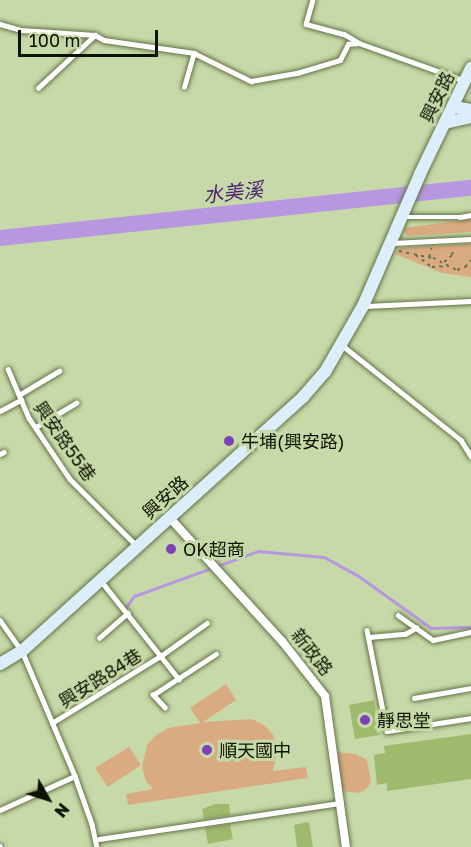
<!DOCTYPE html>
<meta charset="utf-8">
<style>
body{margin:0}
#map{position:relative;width:471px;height:847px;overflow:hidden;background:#c7d9a8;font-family:"Golos Text","Noto Sans TC",sans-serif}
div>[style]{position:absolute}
.green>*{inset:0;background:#daab80}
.stream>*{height:3px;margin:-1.5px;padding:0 1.5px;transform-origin:1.5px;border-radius:1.5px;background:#b798e0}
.river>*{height:16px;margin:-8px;padding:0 8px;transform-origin:8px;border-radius:8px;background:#b798e0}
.building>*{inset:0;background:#a0ba6d}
.path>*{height:1.5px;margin-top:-0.75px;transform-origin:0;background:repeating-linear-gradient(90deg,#657051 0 3px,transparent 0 7.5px)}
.roads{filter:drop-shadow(0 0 2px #647346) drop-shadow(0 0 2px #647346)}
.lane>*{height:4.5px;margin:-2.25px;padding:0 2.25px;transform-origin:2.25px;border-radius:2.25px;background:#fff}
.street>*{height:8px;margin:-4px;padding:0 4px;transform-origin:4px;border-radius:4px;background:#fff}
.secondary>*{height:12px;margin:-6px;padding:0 6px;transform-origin:6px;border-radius:6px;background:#ddeefb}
.dots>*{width:16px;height:16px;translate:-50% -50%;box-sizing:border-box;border:3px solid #c7d9a8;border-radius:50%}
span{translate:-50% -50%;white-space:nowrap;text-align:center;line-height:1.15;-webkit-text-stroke:6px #c7d9a8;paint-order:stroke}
.street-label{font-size:18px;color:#0e1303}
.poi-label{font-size:18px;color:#0e1303}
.left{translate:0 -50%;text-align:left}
.water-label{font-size:20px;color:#4a1f72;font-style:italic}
.north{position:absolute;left:18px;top:769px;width:60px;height:60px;-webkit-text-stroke:4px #c7d9a8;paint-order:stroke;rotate:129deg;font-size:16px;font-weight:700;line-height:24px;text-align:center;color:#0e1303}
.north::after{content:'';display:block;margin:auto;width:21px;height:27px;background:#0e1303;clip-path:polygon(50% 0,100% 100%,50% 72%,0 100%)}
.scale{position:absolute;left:18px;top:30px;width:140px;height:27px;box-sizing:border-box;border:3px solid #0e1303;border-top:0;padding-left:8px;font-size:18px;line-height:21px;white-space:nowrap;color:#0e1303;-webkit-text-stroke:4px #c7d9a8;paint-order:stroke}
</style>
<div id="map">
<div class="green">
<div style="clip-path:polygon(471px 219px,471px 232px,408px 236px,404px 232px,404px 228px)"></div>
<div style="clip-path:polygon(471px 244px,471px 277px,442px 273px,395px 254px,399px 248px)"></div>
<div style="clip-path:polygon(226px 684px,236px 700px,203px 722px,252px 719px,264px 725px,273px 735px,278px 748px,273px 771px,306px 767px,308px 778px,128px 805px,126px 794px,153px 789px,146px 781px,142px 768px,147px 745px,156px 735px,168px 728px,200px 723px,190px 708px)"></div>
<div style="clip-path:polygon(129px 747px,141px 765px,108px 787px,95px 768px)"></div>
<div style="clip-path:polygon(337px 752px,356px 754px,367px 760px,371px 782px,366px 789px,359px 793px,342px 791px)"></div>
</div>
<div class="stream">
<div style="left:126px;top:607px;width:14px;rotate:-54deg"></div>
<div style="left:134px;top:596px;width:132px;rotate:-19.9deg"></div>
<div style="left:258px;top:551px;width:66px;rotate:5.2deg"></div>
<div style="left:324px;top:557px;width:38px;rotate:29deg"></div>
<div style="left:357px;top:575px;width:91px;rotate:35.6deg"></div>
<div style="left:431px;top:628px;width:40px;rotate:-1.4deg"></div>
</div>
<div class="river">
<div style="left:0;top:238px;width:474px;rotate:-6.1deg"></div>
</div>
<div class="building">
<div style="clip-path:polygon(374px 700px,380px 735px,355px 739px,349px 705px)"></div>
<div style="clip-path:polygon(471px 734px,471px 779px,387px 791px,387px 783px,377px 785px,374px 755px,385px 753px,384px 746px)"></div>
<div style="clip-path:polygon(215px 804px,229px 804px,230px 815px,204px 819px,202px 809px)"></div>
<div style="clip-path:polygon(309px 822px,313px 847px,297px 847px,294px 825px)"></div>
<div style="clip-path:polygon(230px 824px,233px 839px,208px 844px,205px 828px)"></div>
</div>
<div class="path">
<div style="left:399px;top:251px;width:35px;rotate:12deg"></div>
<div style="left:433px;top:258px;width:27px;rotate:27deg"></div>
<div style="left:457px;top:270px;width:9px;rotate:-21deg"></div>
<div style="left:465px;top:267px;width:9px;rotate:-49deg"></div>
<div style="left:416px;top:255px;width:20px;rotate:37deg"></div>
<div style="left:432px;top:267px;width:17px;rotate:-3deg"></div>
<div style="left:429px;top:257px;width:9px;rotate:-77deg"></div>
<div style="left:444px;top:262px;width:11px;rotate:-41deg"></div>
<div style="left:452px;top:255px;width:8px;rotate:-83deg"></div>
</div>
<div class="roads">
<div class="lane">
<div style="left:313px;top:0;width:25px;rotate:106deg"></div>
<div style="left:306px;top:24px;width:39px;rotate:15deg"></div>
<div style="left:344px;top:34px;width:17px;rotate:31deg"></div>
<div style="left:0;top:24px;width:22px;rotate:16deg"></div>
<div style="left:21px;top:30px;width:74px;rotate:3.9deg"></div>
<div style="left:95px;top:35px;width:10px;rotate:29deg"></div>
<div style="left:104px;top:40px;width:91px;rotate:8.2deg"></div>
<div style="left:194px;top:53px;width:64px;rotate:26.2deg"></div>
<div style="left:251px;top:81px;width:47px;rotate:-9.9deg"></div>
<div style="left:297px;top:73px;width:45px;rotate:-16.8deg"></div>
<div style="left:340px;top:60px;width:18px;rotate:-63deg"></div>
<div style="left:348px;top:44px;width:11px;rotate:-5deg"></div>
<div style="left:359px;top:43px;width:110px;rotate:19.6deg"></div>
<div style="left:184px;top:87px;width:35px;rotate:-74deg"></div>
<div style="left:38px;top:88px;width:78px;rotate:-42.9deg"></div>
<div style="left:404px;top:217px;width:56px"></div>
<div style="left:460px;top:217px;width:11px;rotate:-10deg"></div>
<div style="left:393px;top:243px;width:78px;rotate:-2.9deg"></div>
<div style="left:366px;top:306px;width:105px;rotate:-2.7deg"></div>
<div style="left:342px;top:345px;width:152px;rotate:38.6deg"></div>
<div style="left:461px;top:440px;width:19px;rotate:58deg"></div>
<div style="left:8px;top:369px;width:53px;rotate:66.8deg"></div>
<div style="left:29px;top:418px;width:73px;rotate:56.1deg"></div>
<div style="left:70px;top:479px;width:95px;rotate:45deg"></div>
<div style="left:19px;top:395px;width:47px;rotate:-31deg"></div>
<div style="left:0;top:411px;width:24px;rotate:-28deg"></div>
<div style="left:36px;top:427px;width:47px;rotate:-31deg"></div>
<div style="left:0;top:454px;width:4px;rotate:-27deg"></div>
<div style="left:102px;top:582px;width:124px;rotate:51.6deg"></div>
<div style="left:398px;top:615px;width:43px;rotate:35.5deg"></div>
<div style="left:433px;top:640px;width:39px;rotate:-12deg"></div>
<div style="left:0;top:620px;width:38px;rotate:55deg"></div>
<div style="left:22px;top:651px;width:136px;rotate:67deg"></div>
<div style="left:75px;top:776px;width:51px;rotate:70.5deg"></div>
<div style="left:92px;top:824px;width:24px;rotate:78deg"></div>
<div style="left:367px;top:630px;width:103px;rotate:78.8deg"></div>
<div style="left:387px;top:731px;width:85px;rotate:-8.8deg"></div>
<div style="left:369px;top:637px;width:36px;rotate:-5deg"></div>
<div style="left:405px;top:634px;width:13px;rotate:-29deg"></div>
<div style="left:99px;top:638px;width:38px;rotate:-41deg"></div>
<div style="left:414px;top:698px;width:58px;rotate:-10deg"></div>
<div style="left:165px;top:708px;width:18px;rotate:-133deg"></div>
<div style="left:153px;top:695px;width:75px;rotate:-33.1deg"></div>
<div style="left:52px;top:723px;width:129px;rotate:-31.7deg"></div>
<div style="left:162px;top:655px;width:55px;rotate:-35.4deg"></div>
<div style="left:0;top:810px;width:82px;rotate:-24.4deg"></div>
<div style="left:99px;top:839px;width:243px;rotate:-8.5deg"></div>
<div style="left:0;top:846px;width:1px;rotate:90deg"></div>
</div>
<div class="street">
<div style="left:169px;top:517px;width:168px;rotate:47.7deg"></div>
<div style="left:282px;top:641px;width:70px;rotate:52deg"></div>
<div style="left:325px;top:696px;width:152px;rotate:82.1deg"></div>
</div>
<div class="secondary">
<div style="left:454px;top:107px;width:17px;rotate:10deg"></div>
<div style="left:445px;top:123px;width:27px;rotate:-13deg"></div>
<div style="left:0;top:664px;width:26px;rotate:-31deg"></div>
<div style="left:22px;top:651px;width:379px;rotate:-42.1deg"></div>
<div style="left:303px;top:397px;width:33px;rotate:-49deg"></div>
<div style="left:325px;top:372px;width:76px;rotate:-60.1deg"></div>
<div style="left:363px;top:306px;width:144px;rotate:-66.6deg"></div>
<div style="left:420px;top:174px;width:118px;rotate:-64.3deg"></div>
</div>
</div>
<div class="dots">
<div style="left:229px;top:441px;background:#7d41b7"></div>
<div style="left:171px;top:549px;background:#7d41b7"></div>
<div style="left:365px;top:720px;background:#7d41b7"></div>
<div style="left:207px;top:750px;background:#7d41b7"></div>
</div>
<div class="street-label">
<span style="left:437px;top:97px;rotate:-64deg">興安路</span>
<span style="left:65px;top:441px;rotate:55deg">興安路55巷</span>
<span style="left:165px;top:497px;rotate:-42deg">興安路</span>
<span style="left:312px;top:652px;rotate:51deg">新政路</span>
<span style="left:100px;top:678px;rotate:-32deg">興安路84巷</span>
</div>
<div class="poi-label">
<span class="left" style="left:241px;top:441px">牛埔(興安路)</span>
<span class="left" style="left:183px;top:549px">OK超商</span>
<span class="left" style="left:377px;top:720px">靜思堂</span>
<span class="left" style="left:219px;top:750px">順天國中</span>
</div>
<div class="water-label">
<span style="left:233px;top:192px;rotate:-6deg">水美溪</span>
</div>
<div class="north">N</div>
<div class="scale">100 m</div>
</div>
